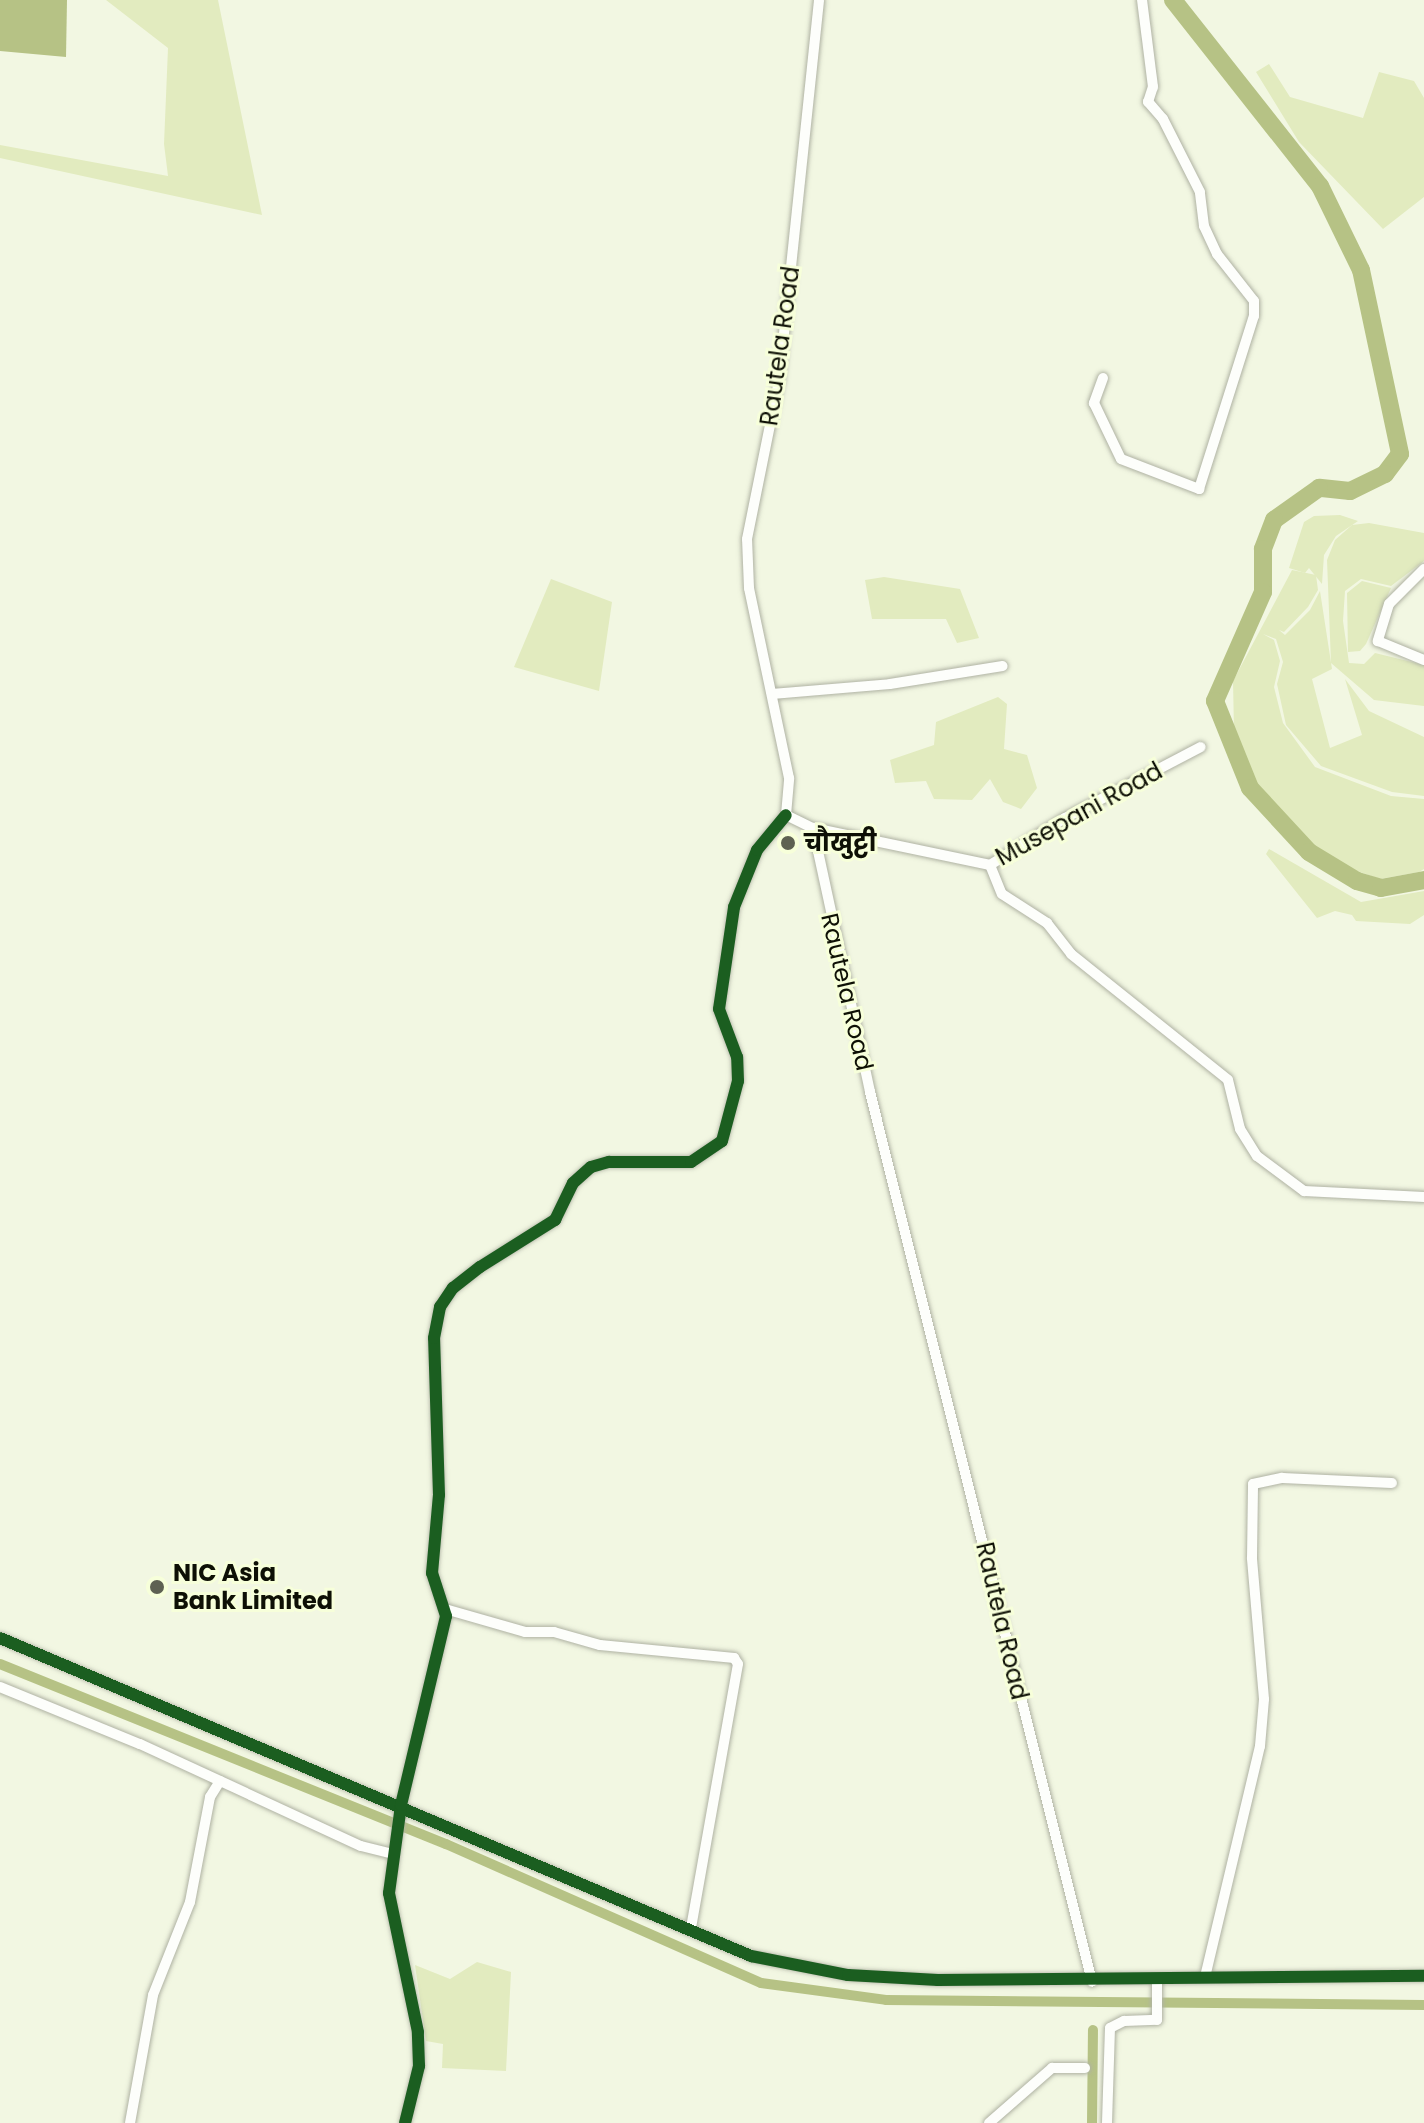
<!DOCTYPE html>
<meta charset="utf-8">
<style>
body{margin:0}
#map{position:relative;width:1424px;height:2123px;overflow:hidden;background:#f2f7e2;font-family:Poppins,"Noto Sans Devanagari",sans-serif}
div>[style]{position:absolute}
.green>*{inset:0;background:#e2ebbf}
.water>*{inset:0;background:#b6c285}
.canal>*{height:10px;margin:-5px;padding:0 5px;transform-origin:5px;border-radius:5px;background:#b6c285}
.river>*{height:18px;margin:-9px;padding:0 9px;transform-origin:9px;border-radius:9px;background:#b6c285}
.roads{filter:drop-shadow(0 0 2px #afb2a3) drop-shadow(0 0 2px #afb2a3)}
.street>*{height:10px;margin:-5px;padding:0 5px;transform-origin:5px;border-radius:5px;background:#fdfefb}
.cycleway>*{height:12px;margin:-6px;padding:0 6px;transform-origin:6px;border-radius:6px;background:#1b5e20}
.dots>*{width:22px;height:22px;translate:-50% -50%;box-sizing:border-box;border:4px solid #f7ffda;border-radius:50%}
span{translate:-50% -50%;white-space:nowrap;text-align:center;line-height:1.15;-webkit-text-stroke:6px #f7ffda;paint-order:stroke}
.street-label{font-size:24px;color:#0e1005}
.poi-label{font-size:24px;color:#0e1005;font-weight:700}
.left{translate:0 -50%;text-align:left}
</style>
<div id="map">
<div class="green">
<div style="clip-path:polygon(106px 0,218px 0,262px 215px,0 158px,0 145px,168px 176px,164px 144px,168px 48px)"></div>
<div style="clip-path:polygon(1269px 64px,1290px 97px,1363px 118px,1379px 72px,1414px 81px,1424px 98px,1424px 197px,1383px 229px,1299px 142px,1256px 72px)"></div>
<div style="clip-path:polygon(1340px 515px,1358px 521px,1336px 536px,1324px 555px,1322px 584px,1309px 568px,1305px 573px,1289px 568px,1304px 522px,1314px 516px)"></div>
<div style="clip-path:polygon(1369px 523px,1424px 533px,1424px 561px,1391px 586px,1361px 579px,1345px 591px,1343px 621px,1349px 663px,1364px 664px,1375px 653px,1424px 665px,1424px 706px,1374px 700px,1331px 663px,1327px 560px,1335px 540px,1352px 525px)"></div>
<div style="clip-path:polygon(1292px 570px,1316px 575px,1318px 590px,1308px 607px,1284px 632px,1279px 630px,1285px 635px,1310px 610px,1320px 591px,1332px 669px,1312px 679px,1330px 748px,1362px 735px,1345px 679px,1369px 711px,1424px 737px,1424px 796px,1392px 792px,1321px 766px,1286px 725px,1277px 684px,1283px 662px,1276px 639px,1263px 634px,1274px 640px,1280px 661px,1274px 687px,1283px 723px,1315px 767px,1391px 796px,1424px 799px,1424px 869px,1419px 872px,1380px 879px,1348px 868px,1313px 845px,1254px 780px,1234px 731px,1233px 681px)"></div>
<div style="clip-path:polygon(884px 577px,960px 589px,979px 638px,957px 643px,946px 619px,872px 619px,865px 580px)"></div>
<div style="clip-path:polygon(551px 579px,612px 602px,599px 691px,514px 667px)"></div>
<div style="clip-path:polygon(1362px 581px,1391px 588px,1366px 644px,1360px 651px,1348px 652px,1347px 593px)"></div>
<div style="clip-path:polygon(998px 697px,1007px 704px,1004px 749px,1027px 755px,1037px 788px,1021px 809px,1003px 802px,990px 779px,972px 800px,934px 799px,926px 781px,895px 783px,890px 760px,934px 745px,936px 722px)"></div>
<div style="clip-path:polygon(1269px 849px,1361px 902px,1424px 891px,1424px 915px,1410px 924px,1356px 921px,1352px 915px,1335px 911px,1317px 918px,1266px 854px)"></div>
<div style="clip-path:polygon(477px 1962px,511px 1972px,506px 2071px,442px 2068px,443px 2044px,426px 2041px,415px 1965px,450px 1979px)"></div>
</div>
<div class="water">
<div style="clip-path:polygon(0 0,67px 0,66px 57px,0 51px)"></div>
</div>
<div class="canal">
<div style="left:0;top:1664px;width:481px;rotate:22deg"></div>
<div style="left:446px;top:1844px;width:344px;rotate:23.8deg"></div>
<div style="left:761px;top:1983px;width:126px;rotate:7.7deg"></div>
<div style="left:886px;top:2000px;width:538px;rotate:0.53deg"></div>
<div style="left:1092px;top:2123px;width:93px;rotate:-89.4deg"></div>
</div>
<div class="river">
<div style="left:1173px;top:0;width:237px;rotate:51.7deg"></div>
<div style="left:1320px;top:186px;width:93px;rotate:64deg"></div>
<div style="left:1361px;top:270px;width:188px;rotate:78deg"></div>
<div style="left:1400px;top:454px;width:25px;rotate:127deg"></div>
<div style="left:1385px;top:474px;width:39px;rotate:154deg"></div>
<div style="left:1350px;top:491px;width:31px;rotate:-174deg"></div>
<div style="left:1319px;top:488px;width:55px;rotate:144.6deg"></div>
<div style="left:1274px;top:520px;width:31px;rotate:111deg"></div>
<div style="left:1263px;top:549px;width:43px;rotate:90deg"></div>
<div style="left:1263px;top:592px;width:119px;rotate:113.8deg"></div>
<div style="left:1215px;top:701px;width:94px;rotate:68.1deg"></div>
<div style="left:1250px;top:788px;width:87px;rotate:47.3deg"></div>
<div style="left:1309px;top:852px;width:56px;rotate:31.1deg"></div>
<div style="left:1357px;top:881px;width:25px;rotate:16deg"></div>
<div style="left:1381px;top:888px;width:44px;rotate:-10.5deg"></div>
</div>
<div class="roads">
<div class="street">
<div style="left:1103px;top:378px;width:27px;rotate:110deg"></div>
<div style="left:1094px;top:403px;width:62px;rotate:64.3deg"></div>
<div style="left:1121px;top:459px;width:84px;rotate:21deg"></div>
<div style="left:1199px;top:489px;width:182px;rotate:-72.4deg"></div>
<div style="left:1254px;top:316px;width:15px;rotate:-90deg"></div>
<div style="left:1254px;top:301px;width:60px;rotate:-128.2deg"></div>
<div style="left:1217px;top:254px;width:31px;rotate:-115deg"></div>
<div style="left:1204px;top:226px;width:34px;rotate:-97deg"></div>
<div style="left:1200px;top:192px;width:82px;rotate:-116.9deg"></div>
<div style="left:1163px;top:119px;width:23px;rotate:-131deg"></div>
<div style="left:1148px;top:102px;width:16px;rotate:-72deg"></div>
<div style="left:1153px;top:87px;width:88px;rotate:-97.2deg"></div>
<div style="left:1424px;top:569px;width:49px;rotate:135deg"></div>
<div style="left:1389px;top:604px;width:39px;rotate:107deg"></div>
<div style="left:1378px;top:641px;width:50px;rotate:22.4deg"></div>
<div style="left:772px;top:694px;width:118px;rotate:-4.8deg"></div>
<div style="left:890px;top:684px;width:114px;rotate:-9.1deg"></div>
<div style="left:786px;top:815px;width:37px;rotate:-85deg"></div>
<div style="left:789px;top:778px;width:194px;rotate:-101.9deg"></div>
<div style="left:749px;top:588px;width:49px;rotate:-92.3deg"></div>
<div style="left:747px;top:539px;width:161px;rotate:-78.6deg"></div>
<div style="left:779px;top:381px;width:383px;rotate:-84deg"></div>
<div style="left:786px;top:815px;width:30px;rotate:26deg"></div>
<div style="left:813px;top:828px;width:181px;rotate:11.8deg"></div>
<div style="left:990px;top:865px;width:89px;rotate:-32.1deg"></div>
<div style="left:1065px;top:818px;width:153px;rotate:-27.6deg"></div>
<div style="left:813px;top:828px;width:270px;rotate:77.8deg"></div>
<div style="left:870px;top:1092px;width:917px;rotate:75.99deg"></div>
<div style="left:990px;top:865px;width:31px;rotate:68deg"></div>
<div style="left:1002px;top:894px;width:54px;rotate:32.8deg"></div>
<div style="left:1047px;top:923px;width:39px;rotate:52deg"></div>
<div style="left:1071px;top:954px;width:201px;rotate:38.7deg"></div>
<div style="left:1228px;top:1080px;width:50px;rotate:76.2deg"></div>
<div style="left:1240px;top:1129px;width:32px;rotate:58deg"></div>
<div style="left:1257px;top:1156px;width:59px;rotate:36.7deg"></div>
<div style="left:1304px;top:1191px;width:120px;rotate:2.9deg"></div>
<div style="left:445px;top:1609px;width:83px;rotate:16deg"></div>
<div style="left:525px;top:1632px;width:29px"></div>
<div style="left:554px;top:1632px;width:48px;rotate:15.8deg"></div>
<div style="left:600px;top:1645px;width:135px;rotate:5.5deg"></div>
<div style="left:734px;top:1658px;width:7px;rotate:56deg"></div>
<div style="left:738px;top:1664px;width:269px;rotate:100.1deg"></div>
<div style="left:0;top:1638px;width:816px;rotate:22.95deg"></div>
<div style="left:751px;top:1956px;width:99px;rotate:11.1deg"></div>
<div style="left:848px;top:1975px;width:90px;rotate:3.2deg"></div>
<div style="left:938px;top:1980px;width:486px;rotate:-0.5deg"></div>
<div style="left:0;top:1687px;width:151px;rotate:22.2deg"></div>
<div style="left:140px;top:1744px;width:243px;rotate:24.8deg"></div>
<div style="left:361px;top:1846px;width:32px;rotate:14deg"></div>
<div style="left:1205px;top:1977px;width:237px;rotate:-76.6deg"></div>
<div style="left:1260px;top:1746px;width:47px;rotate:-85.1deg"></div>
<div style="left:1264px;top:1699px;width:142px;rotate:-94.9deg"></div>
<div style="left:1252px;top:1558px;width:74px;rotate:-89.2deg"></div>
<div style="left:1253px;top:1484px;width:30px;rotate:-12deg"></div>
<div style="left:1282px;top:1478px;width:110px;rotate:2.6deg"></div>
<div style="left:130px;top:2123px;width:130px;rotate:-79.8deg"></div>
<div style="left:153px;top:1995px;width:100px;rotate:-68.3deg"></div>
<div style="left:190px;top:1902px;width:107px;rotate:-79.2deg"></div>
<div style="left:210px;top:1797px;width:19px;rotate:-58deg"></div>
<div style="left:405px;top:2123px;width:59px;rotate:-76.2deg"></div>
<div style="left:419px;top:2066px;width:34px;rotate:-92deg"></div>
<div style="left:418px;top:2032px;width:142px;rotate:-101.8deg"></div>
<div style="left:389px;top:1893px;width:89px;rotate:-82.2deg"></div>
<div style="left:401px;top:1805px;width:194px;rotate:-76.6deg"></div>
<div style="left:446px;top:1616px;width:45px;rotate:-108deg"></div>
<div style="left:432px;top:1573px;width:78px;rotate:-84.9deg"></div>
<div style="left:439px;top:1495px;width:157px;rotate:-91.8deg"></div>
<div style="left:434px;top:1338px;width:32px;rotate:-79deg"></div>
<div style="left:440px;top:1307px;width:23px;rotate:-56deg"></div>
<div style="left:453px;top:1288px;width:34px;rotate:-38deg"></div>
<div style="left:480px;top:1267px;width:89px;rotate:-32.1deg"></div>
<div style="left:555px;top:1220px;width:41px;rotate:-64.1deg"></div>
<div style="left:573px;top:1183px;width:24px;rotate:-42deg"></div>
<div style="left:591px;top:1167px;width:19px;rotate:-16deg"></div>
<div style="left:609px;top:1162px;width:82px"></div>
<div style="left:691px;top:1162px;width:37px;rotate:-34deg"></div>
<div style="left:722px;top:1141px;width:62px;rotate:-75.1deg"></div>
<div style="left:738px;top:1081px;width:24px;rotate:-92deg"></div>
<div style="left:737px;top:1057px;width:51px;rotate:-110.6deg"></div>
<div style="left:719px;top:1009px;width:103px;rotate:-81.6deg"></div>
<div style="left:734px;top:907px;width:61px;rotate:-68deg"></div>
<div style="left:757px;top:850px;width:45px;rotate:-50.4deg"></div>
<div style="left:989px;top:2123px;width:84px;rotate:-41.1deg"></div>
<div style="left:1052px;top:2068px;width:33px"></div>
<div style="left:1107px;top:2123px;width:95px;rotate:-88.2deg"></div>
<div style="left:1110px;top:2028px;width:16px;rotate:-27deg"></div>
<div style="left:1124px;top:2021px;width:33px;rotate:-2deg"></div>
<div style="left:1157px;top:2020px;width:41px;rotate:-90deg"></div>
</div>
</div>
<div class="cycleway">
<div style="left:0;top:1638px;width:816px;rotate:22.95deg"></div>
<div style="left:751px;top:1956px;width:99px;rotate:11.1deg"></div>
<div style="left:848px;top:1975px;width:90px;rotate:3.2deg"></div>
<div style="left:938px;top:1980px;width:486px;rotate:-0.5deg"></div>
<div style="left:405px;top:2123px;width:59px;rotate:-76.2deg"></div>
<div style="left:419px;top:2066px;width:34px;rotate:-92deg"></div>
<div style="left:418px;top:2032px;width:142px;rotate:-101.8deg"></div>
<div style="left:389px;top:1893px;width:89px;rotate:-82.2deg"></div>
<div style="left:401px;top:1805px;width:194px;rotate:-76.6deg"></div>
<div style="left:446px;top:1616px;width:45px;rotate:-108deg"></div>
<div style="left:432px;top:1573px;width:78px;rotate:-84.9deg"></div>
<div style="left:439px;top:1495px;width:157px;rotate:-91.8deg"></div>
<div style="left:434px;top:1338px;width:32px;rotate:-79deg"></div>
<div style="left:440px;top:1307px;width:23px;rotate:-56deg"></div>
<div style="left:453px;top:1288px;width:34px;rotate:-38deg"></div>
<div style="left:480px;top:1267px;width:89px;rotate:-32.1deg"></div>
<div style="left:555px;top:1220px;width:41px;rotate:-64.1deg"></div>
<div style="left:573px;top:1183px;width:24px;rotate:-42deg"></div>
<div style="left:591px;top:1167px;width:19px;rotate:-16deg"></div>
<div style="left:609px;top:1162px;width:82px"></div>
<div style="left:691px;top:1162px;width:37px;rotate:-34deg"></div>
<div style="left:722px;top:1141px;width:62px;rotate:-75.1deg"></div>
<div style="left:738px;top:1081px;width:24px;rotate:-92deg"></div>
<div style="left:737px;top:1057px;width:51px;rotate:-110.6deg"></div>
<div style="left:719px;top:1009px;width:103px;rotate:-81.6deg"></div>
<div style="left:734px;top:907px;width:61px;rotate:-68deg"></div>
<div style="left:757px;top:850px;width:45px;rotate:-50.4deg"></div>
</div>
<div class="dots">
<div style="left:788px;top:843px;background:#5e6152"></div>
<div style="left:157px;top:1587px;background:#5e6152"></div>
</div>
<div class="street-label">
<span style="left:780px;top:346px;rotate:-82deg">Rautela Road</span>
<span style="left:1079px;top:814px;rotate:-29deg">Musepani Road</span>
<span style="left:847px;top:992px;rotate:77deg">Rautela Road</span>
<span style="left:1002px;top:1621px;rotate:77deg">Rautela Road</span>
</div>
<div class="poi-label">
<span class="left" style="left:804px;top:843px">चौखुट्टी</span>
<span class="left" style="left:173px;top:1587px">NIC Asia<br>Bank Limited</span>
</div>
</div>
